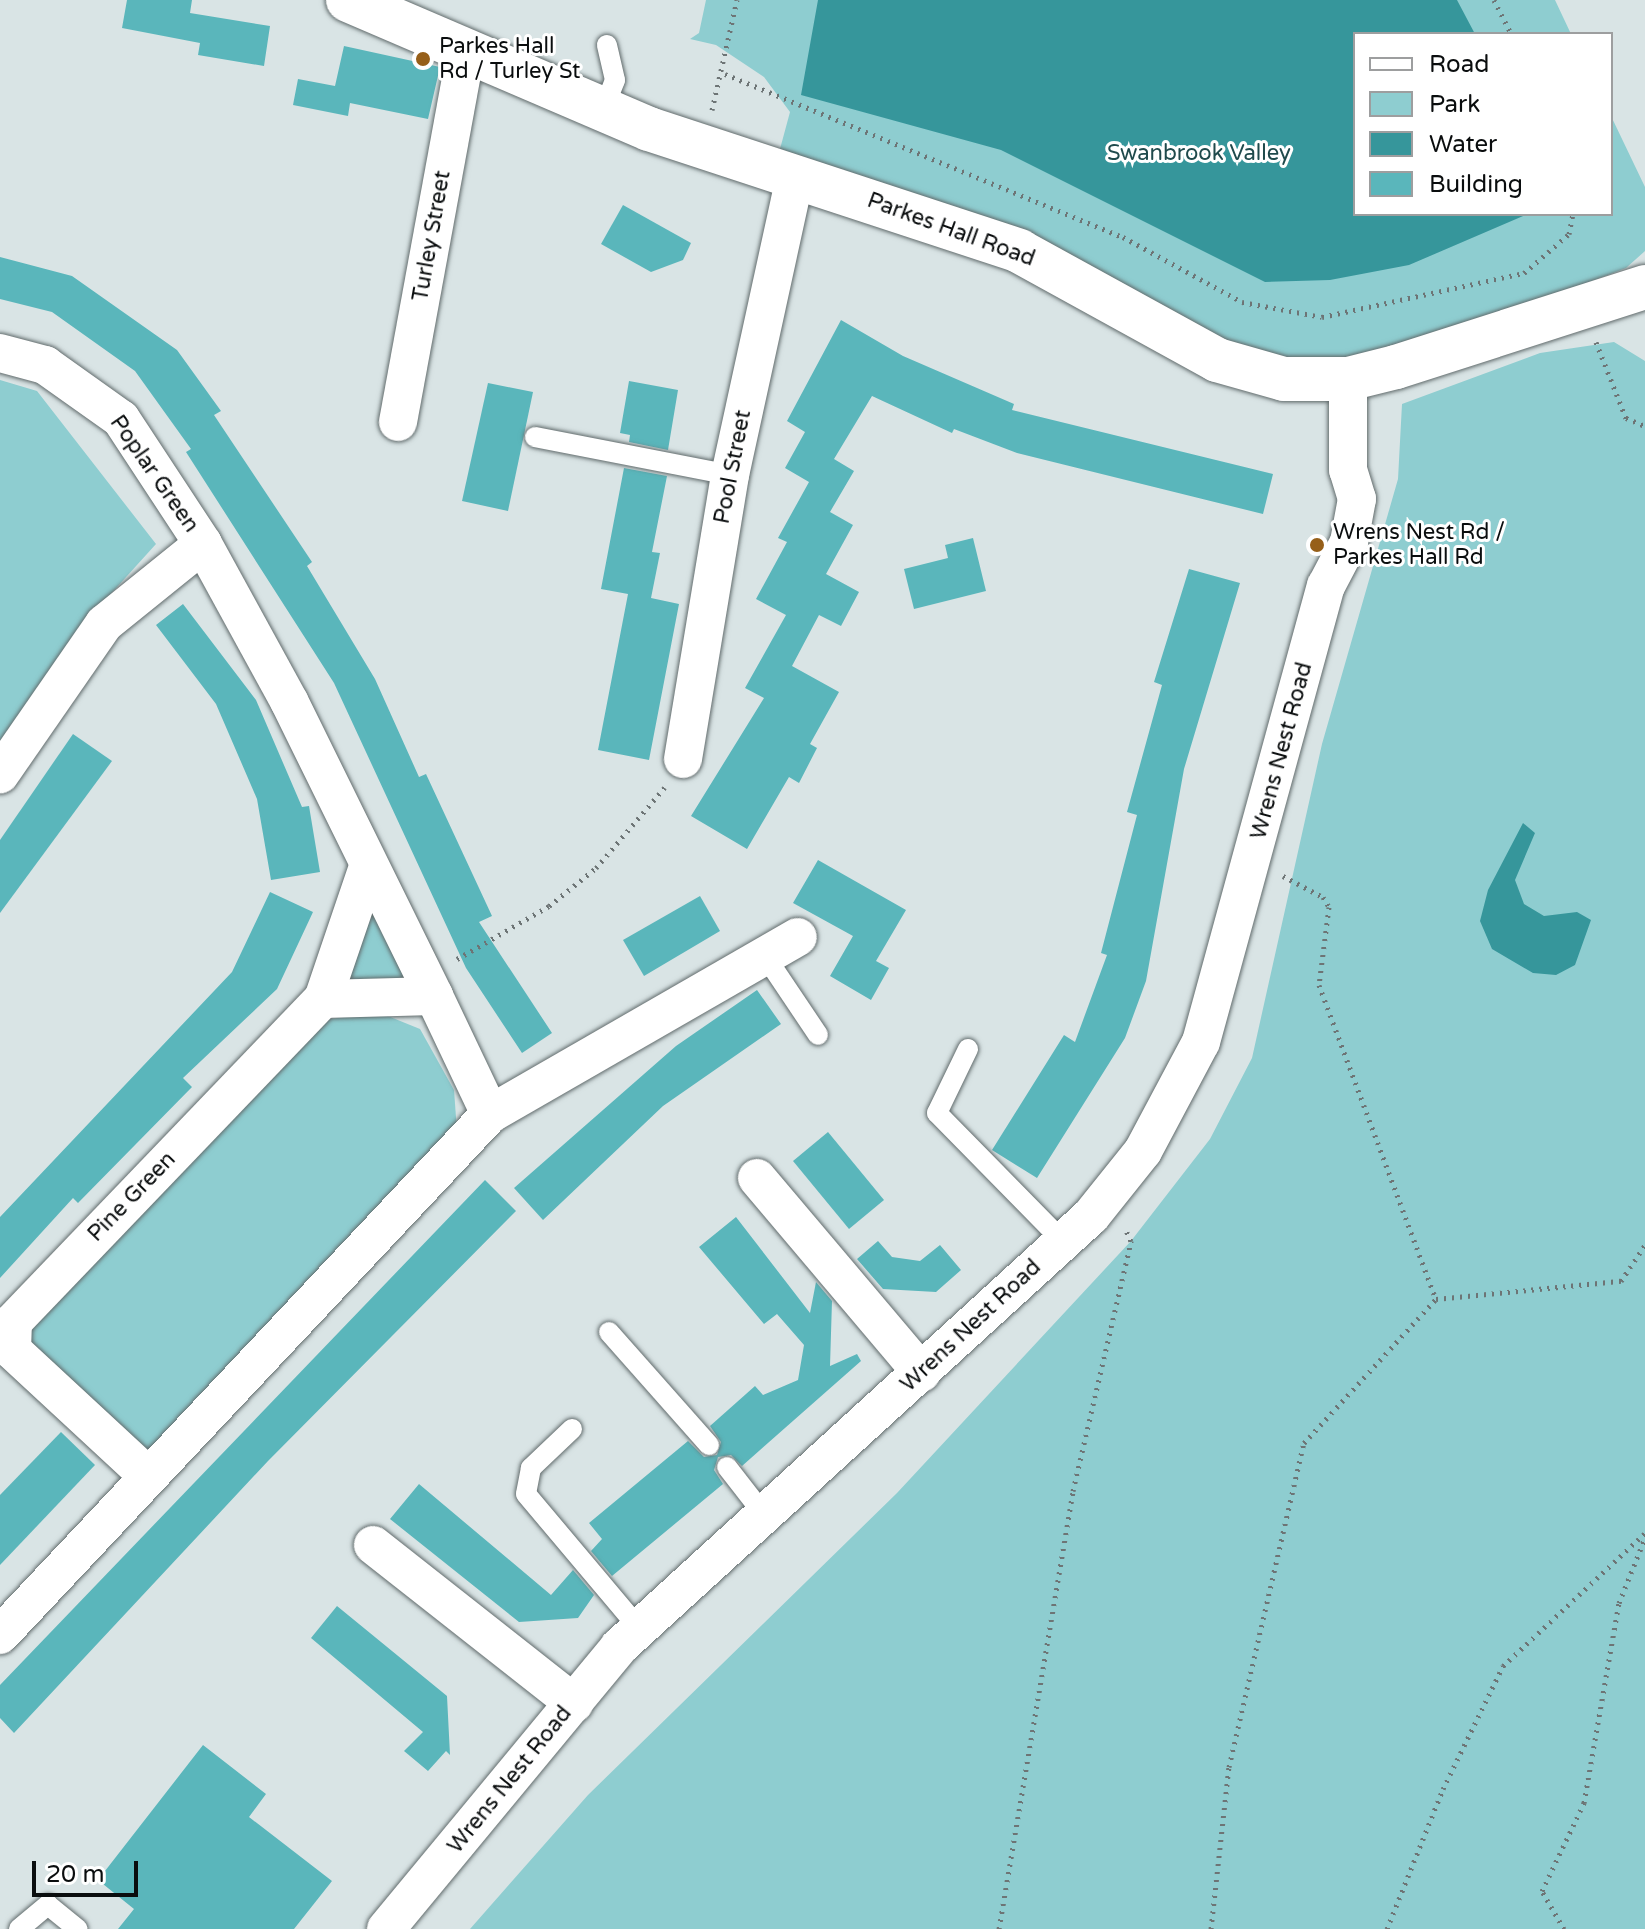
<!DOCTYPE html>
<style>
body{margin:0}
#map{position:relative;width:1645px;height:1929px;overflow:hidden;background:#d9e4e5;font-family:"Varela Round",sans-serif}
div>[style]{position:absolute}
.green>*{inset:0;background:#8ecdd0}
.water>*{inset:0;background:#36969b}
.building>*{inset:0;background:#5ab6bb}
.path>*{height:5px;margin-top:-2.5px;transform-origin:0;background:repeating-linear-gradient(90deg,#6d7475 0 2px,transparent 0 8px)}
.roads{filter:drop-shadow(0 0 2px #616b6c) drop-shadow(0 0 2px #616b6c)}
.service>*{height:20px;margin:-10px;padding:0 10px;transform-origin:10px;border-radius:10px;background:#fff}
.minor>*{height:38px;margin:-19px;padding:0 19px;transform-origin:19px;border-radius:19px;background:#fff}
.tertiary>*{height:44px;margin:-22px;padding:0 22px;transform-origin:22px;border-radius:22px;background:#fff}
.dots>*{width:22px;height:22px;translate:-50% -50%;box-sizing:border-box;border:4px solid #fff;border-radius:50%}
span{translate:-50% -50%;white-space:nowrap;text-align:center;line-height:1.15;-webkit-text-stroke:6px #fff;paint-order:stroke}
.poi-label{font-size:22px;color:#0a0d0e}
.left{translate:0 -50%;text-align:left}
.park-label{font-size:22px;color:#1f4a4c}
.street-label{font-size:22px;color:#0a0d0e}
.legend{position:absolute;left:1353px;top:32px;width:260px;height:184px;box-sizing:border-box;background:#fff;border:2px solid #9d9e9f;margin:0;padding:10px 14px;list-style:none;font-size:24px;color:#0a0d0e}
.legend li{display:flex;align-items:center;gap:16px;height:40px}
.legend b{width:40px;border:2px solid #9d9e9f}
.scale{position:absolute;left:32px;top:1861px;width:106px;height:36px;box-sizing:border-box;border:4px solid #0a0d0e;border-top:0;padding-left:10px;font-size:24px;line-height:28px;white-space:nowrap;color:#0a0d0e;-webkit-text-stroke:6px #fff;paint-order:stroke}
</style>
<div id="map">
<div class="green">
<div style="clip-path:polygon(706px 0,1555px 0,1571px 34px,1355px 34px,1355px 214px,1611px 214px,1611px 116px,1645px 187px,1645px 251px,1626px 268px,1524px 307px,1394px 346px,1344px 358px,1264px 363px,898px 190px,780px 149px,790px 112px,764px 77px,716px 45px,690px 39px,699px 33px)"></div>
<div style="clip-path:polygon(1614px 342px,1645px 361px,1645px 1929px,470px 1929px,588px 1795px,897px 1493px,1131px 1241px,1210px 1139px,1252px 1058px,1322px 744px,1398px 479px,1402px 404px,1540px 353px)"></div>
<div style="clip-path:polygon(0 380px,37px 391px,156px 544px,98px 608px,0 741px)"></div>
<div style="clip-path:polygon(376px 899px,413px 988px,346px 983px)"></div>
<div style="clip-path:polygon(378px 1012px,420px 1029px,454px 1090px,457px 1131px,147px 1451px,28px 1353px,23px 1331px,317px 1021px)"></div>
</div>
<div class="water">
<div style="clip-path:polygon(818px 0,1457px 0,1475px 34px,1355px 34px,1355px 214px,1528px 214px,1409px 265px,1330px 280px,1265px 282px,1001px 150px,801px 95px)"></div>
<div style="clip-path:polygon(1523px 823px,1535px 833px,1515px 880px,1524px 904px,1544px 916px,1577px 912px,1591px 920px,1575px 965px,1556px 975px,1533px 973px,1492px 949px,1480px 921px,1488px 890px)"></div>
</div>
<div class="building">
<div style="clip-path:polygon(127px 0,192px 0,190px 13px,270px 26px,264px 66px,198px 55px,200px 43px,122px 28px)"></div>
<div style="clip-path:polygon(344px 46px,440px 67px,428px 119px,350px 103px,348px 116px,293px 105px,298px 79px,335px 86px)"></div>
<div style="clip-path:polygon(623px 205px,691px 243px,683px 260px,651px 272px,601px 244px)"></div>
<div style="clip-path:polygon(0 257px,72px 276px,177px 350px,221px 411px,214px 415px,312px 562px,307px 566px,375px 679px,419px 777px,426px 774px,492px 916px,479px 922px,552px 1033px,522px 1053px,466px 968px,334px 683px,186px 452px,191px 449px,135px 371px,52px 312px,0 299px)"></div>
<div style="clip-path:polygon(841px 320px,903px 356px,1014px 404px,1012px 410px,1273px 474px,1263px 514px,1017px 453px,954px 429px,952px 433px,872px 396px,834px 459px,854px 471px,830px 512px,853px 525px,826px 574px,859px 592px,841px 626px,819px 615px,792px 666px,839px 692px,810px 744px,817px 748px,799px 783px,789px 777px,747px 849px,691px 816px,764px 698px,745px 688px,786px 615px,756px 599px,787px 542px,778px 538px,809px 482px,785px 468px,805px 432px,787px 421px)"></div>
<div style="clip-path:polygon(629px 381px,678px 390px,668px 450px,629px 442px,630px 435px,620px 433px)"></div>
<div style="clip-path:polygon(488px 383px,533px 392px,508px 511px,462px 501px)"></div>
<div style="clip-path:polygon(624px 468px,667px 476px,652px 552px,660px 553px,651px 598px,679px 604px,649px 760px,598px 750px,628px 594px,601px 589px)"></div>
<div style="clip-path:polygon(973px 538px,986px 591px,914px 609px,904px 569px,948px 558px,945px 545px)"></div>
<div style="clip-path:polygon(1189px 569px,1240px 583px,1184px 769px,1146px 981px,1125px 1038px,1037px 1178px,992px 1150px,1064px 1035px,1075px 1042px,1107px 955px,1101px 953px,1137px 815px,1127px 812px,1162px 685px,1154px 682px)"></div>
<div style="clip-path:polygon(183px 604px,256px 700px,302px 807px,309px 806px,320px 872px,271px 880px,257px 799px,216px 704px,156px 625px)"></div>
<div style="clip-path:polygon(73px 734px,112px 761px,0 913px,0 840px)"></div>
<div style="clip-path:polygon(818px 860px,906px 910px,876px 961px,889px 968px,871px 1000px,830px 976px,853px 936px,793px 903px)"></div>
<div style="clip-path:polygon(270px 892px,313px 912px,277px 989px,183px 1078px,192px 1087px,78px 1203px,73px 1198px,0 1278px,0 1217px,232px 972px)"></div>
<div style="clip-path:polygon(700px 896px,720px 931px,644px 976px,623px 940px)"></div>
<div style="clip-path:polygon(757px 990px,781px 1024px,663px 1106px,543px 1220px,514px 1188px,676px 1046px)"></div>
<div style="clip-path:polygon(828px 1132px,884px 1200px,849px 1229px,793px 1161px)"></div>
<div style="clip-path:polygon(485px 1180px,516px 1211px,268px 1461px,14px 1733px,0 1718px,0 1685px)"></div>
<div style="clip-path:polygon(736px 1217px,810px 1313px,816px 1282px,832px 1301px,830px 1366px,857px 1354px,861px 1361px,742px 1466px,731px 1455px,718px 1457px,714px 1470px,723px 1484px,612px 1576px,591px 1551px,602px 1539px,589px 1523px,688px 1441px,704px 1457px,717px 1455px,721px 1442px,710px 1426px,755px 1386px,763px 1395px,798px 1380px,804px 1345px,777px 1314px,764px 1324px,699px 1247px)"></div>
<div style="clip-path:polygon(878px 1241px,892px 1257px,920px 1261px,940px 1245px,961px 1270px,936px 1292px,883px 1289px,857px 1259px)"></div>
<div style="clip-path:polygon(61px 1432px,95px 1465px,0 1565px,0 1495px)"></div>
<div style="clip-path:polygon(419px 1484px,551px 1595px,573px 1570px,594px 1595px,578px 1618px,519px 1622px,390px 1519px)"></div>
<div style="clip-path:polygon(337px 1606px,447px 1696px,450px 1755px,446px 1751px,428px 1771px,404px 1751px,423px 1732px,311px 1638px)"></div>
<div style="clip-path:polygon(203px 1745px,266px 1794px,249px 1817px,332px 1881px,294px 1929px,118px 1929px,134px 1909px,98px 1880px)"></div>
</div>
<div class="path">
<div style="left:1494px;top:0;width:38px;rotate:63deg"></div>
<div style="left:725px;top:74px;width:430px;rotate:22.3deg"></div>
<div style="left:1123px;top:237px;width:136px;rotate:28.6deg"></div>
<div style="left:1242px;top:302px;width:81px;rotate:10.6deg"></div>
<div style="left:1322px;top:317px;width:207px;rotate:-12.3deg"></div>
<div style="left:1524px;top:273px;width:60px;rotate:-40.9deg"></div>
<div style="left:1569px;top:234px;width:20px;rotate:-79deg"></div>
<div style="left:712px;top:110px;width:113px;rotate:-77.2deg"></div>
<div style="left:1596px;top:342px;width:82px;rotate:68.5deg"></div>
<div style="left:1626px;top:418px;width:21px;rotate:23deg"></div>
<div style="left:1283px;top:876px;width:45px;rotate:27.7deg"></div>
<div style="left:1323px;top:897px;width:12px;rotate:59deg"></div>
<div style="left:1329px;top:907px;width:79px;rotate:97.3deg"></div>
<div style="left:1319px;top:985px;width:335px;rotate:69.6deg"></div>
<div style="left:457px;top:959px;width:106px;rotate:-29.9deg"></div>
<div style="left:549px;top:906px;width:60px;rotate:-39deg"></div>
<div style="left:596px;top:868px;width:106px;rotate:-49.6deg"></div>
<div style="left:999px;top:1929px;width:444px;rotate:-80.4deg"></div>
<div style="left:1073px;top:1491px;width:257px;rotate:-76.9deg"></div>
<div style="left:1131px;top:1241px;width:14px;rotate:-115deg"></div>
<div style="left:1211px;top:1929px;width:163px;rotate:-83.7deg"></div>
<div style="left:1229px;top:1767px;width:333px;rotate:-77deg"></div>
<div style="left:1304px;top:1443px;width:195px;rotate:-47.5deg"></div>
<div style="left:1436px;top:1299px;width:186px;rotate:-5.6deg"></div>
<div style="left:1621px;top:1281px;width:43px;rotate:-56.3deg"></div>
<div style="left:1387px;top:1929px;width:151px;rotate:-68.2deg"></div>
<div style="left:1443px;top:1789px;width:137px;rotate:-64deg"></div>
<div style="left:1503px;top:1666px;width:195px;rotate:-43.1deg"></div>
<div style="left:1564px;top:1929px;width:44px;rotate:-120.1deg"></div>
<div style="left:1542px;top:1891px;width:98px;rotate:-64.5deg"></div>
<div style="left:1584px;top:1803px;width:203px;rotate:-80.1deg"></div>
<div style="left:1619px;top:1603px;width:70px;rotate:-68.2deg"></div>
</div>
<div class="roads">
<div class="service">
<div style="left:603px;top:110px;width:32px;rotate:-68deg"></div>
<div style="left:615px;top:80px;width:36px;rotate:-103deg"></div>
<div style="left:535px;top:437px;width:199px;rotate:11deg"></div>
<div style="left:765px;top:956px;width:95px;rotate:56.1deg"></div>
<div style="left:968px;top:1049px;width:71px;rotate:115.8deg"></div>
<div style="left:937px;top:1113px;width:180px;rotate:45.5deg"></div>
<div style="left:609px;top:1332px;width:151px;rotate:48.5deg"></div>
<div style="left:572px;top:1429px;width:57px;rotate:136.4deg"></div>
<div style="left:531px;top:1468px;width:26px;rotate:101deg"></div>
<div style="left:526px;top:1494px;width:175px;rotate:49.9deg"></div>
<div style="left:727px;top:1467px;width:57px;rotate:52.1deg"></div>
<div style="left:19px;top:1929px;width:38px;rotate:-40deg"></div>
<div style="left:48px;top:1905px;width:38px;rotate:39deg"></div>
</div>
<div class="minor">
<div style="left:0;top:353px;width:47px;rotate:14.9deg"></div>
<div style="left:45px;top:365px;width:93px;rotate:35.4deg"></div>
<div style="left:121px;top:419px;width:149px;rotate:56.7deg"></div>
<div style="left:203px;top:544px;width:127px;rotate:141.1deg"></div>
<div style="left:104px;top:624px;width:183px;rotate:124.7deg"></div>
<div style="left:398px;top:422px;width:378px;rotate:-79.6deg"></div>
<div style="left:203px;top:544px;width:179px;rotate:61.3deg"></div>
<div style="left:289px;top:701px;width:329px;rotate:63.8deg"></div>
<div style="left:683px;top:759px;width:288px;rotate:-80.6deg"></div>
<div style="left:730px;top:475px;width:305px;rotate:-77.7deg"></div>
<div style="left:323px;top:999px;width:139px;rotate:-71.2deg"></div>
<div style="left:757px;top:1178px;width:255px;rotate:49.8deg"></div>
<div style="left:148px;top:1476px;width:185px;rotate:-137.2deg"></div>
<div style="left:12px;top:1350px;width:28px;rotate:-88deg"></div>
<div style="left:13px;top:1322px;width:448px;rotate:-46.2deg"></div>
<div style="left:323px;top:999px;width:111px;rotate:-1.5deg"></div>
<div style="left:434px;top:996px;width:131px;rotate:64.6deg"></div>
<div style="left:373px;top:1545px;width:256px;rotate:38.2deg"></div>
<div style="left:0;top:1635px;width:715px;rotate:-46.76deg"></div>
<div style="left:490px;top:1114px;width:355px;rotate:-29.9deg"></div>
<div style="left:386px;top:1929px;width:366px;rotate:-50.4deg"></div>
<div style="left:619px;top:1647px;width:639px;rotate:-42.4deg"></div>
<div style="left:1091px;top:1216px;width:83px;rotate:-51.3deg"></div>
<div style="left:1143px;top:1151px;width:123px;rotate:-62deg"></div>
<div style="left:1201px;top:1042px;width:473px;rotate:-74.7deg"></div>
<div style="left:1326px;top:586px;width:50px;rotate:-62.4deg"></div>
<div style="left:1349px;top:542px;width:44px;rotate:-79.5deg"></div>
<div style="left:1357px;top:499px;width:30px;rotate:-107deg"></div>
<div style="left:1348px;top:470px;width:91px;rotate:-90deg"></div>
</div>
<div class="tertiary">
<div style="left:348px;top:0;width:327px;rotate:23.2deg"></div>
<div style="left:649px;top:129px;width:390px;rotate:18.2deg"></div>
<div style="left:1019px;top:251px;width:226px;rotate:28.8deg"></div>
<div style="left:1217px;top:360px;width:70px;rotate:15.8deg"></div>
<div style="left:1284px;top:379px;width:64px"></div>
<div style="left:1348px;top:379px;width:49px;rotate:-14deg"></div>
<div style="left:1396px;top:367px;width:262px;rotate:-17.8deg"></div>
</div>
</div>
<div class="dots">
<div style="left:423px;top:59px;background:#965f19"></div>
<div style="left:1317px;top:545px;background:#965f19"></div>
</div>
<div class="poi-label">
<span class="left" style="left:439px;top:59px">Parkes Hall<br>Rd / Turley St</span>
<span class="left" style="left:1333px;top:545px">Wrens Nest Rd /<br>Parkes Hall Rd</span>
</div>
<div class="park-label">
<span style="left:1199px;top:154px">Swanbrook Valley</span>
</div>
<div class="street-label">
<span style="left:951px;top:230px;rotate:20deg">Parkes Hall Road</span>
<span style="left:432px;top:236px;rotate:-80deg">Turley Street</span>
<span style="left:733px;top:467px;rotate:-79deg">Pool Street</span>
<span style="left:154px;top:474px;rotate:55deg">Poplar Green</span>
<span style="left:1282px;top:751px;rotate:-75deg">Wrens Nest Road</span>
<span style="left:132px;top:1197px;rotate:-46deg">Pine Green</span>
<span style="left:971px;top:1326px;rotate:-43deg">Wrens Nest Road</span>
<span style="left:510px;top:1780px;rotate:-51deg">Wrens Nest Road</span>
</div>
<ul class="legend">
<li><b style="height:10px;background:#fff"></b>Road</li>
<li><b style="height:22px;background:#8ecdd0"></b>Park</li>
<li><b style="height:22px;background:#36969b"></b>Water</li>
<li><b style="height:22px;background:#5ab6bb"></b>Building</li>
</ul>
<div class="scale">20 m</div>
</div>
